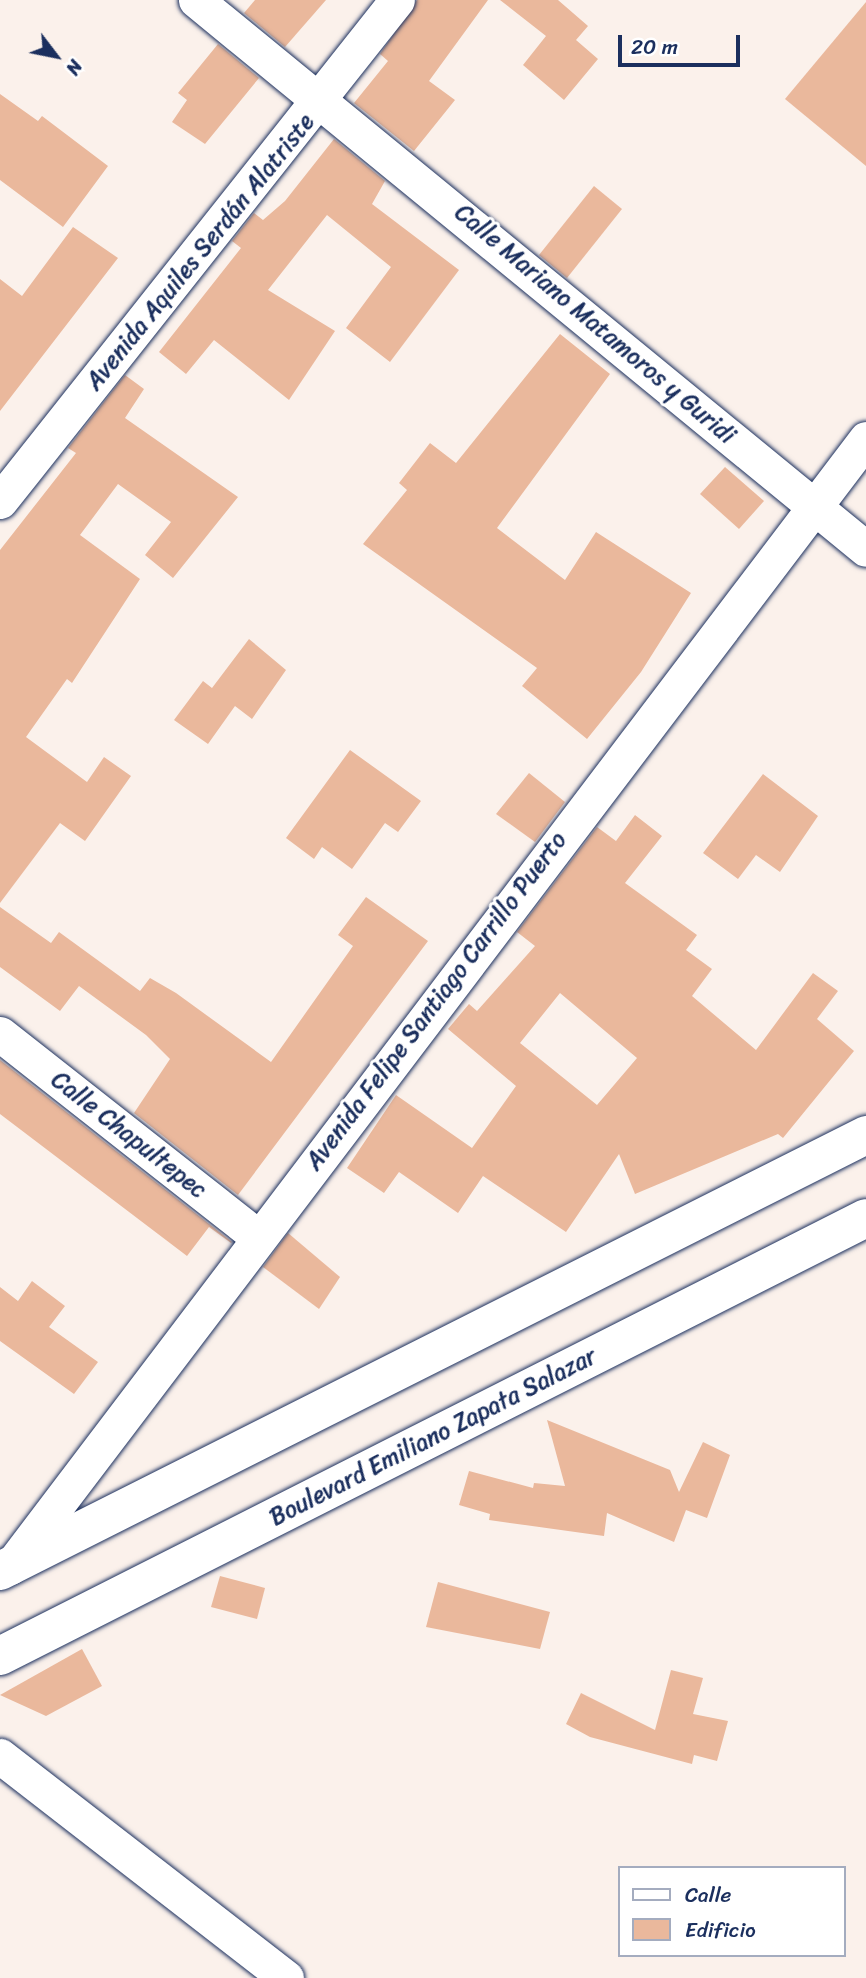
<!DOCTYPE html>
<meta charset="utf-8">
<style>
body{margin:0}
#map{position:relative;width:866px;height:1978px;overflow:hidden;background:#fbf1eb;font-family:Sriracha,sans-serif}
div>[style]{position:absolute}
.building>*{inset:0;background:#eab89c}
.roads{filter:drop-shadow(0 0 2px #1b2f5e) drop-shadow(0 0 2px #1b2f5e)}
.street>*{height:35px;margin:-17.5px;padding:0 17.5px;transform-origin:17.5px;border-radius:17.5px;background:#fff}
.primary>*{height:38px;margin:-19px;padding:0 19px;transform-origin:19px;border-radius:19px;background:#fff}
span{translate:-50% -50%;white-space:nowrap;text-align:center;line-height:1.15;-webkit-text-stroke:6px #fff;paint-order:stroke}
.street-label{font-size:24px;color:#1b2f5e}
.legend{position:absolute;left:618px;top:1866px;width:228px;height:91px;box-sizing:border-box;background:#fff;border:2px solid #a4acbf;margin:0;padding:9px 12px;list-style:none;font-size:21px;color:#1b2f5e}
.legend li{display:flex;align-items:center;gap:14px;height:35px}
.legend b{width:35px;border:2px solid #a4acbf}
.north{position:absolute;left:21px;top:21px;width:70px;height:70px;-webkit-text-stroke:5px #fff;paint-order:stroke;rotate:122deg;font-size:19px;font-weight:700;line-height:28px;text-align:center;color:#1b2f5e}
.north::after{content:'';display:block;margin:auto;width:24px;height:32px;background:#1b2f5e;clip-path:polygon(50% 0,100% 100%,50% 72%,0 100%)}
.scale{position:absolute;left:618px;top:35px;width:122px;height:32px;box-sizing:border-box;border:4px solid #1b2f5e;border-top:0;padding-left:9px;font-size:21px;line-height:24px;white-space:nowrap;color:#1b2f5e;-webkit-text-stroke:5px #fff;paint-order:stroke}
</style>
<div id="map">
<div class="building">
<div style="clip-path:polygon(255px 0,326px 0,285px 47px,244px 13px)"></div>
<div style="clip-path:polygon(417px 0,488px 0,429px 81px,455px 100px,414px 151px,354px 103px,388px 61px,380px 54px)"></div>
<div style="clip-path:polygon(500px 0,558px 0,588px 26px,576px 40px,598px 59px,564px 100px,523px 65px,546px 36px)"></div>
<div style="clip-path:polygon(866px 2px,866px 166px,785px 99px)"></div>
<div style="clip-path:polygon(218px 44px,259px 78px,205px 144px,172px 122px,187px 100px,178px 93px)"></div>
<div style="clip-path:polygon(0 94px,38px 121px,42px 116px,108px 166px,63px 227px,0 180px)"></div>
<div style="clip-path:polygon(334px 139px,385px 181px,372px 204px,459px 270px,390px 362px,346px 328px,391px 267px,327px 215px,268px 290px,335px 331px,289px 400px,214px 340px,186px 374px,159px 352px,241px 248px,232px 241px,254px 213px,263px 220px,285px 201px)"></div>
<div style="clip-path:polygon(594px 186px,622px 209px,567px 278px,539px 255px)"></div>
<div style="clip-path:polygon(73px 227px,118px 258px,0 411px,0 279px,22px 296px)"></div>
<div style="clip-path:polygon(560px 334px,610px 374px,497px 528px,565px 580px,596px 532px,691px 593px,641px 672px,587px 739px,522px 686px,537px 668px,363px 544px,407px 490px,399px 483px,430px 443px,456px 463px)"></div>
<div style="clip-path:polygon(125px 375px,144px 389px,125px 418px,238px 497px,173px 578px,145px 555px,171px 522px,118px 484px,80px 535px,140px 579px,72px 683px,67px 679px,26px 737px,87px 782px,104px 757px,131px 776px,85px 841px,60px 823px,0 903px,0 550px,76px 453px,68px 448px)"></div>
<div style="clip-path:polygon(725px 467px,764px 501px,739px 529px,700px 494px)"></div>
<div style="clip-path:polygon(249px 639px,286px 670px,252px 719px,235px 706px,208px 744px,174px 720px,203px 681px,212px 688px)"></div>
<div style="clip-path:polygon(350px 750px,421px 801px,398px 832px,385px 823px,352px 869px,322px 847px,314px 859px,286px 838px)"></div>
<div style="clip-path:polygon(529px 773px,565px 802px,535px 842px,496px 814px)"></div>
<div style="clip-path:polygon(763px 774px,818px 816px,780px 872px,756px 855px,738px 879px,703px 853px)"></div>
<div style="clip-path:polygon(evenodd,635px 815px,662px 836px,625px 883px,697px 935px,686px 950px,712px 969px,692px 996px,756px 1050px,813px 973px,838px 991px,817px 1019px,854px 1051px,783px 1138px,778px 1134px,635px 1194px,619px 1154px,566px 1232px,483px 1176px,458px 1213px,399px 1172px,384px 1193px,347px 1168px,396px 1095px,472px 1148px,516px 1086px,448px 1029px,469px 1004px,477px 1011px,535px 946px,517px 932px,597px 827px,616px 841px,635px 815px,560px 993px,637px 1058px,597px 1105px,520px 1043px,560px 993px)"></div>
<div style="clip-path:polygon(366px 897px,428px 941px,238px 1195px,134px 1113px,170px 1059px,146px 1035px,79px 986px,60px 1011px,0 967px,0 907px,51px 943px,59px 932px,140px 991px,150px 978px,176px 993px,271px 1062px,353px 946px,338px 935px)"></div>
<div style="clip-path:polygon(0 1060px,232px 1242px,231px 1243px,209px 1227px,187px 1256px,0 1114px)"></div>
<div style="clip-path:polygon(288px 1233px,340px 1277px,319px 1309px,263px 1267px)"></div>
<div style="clip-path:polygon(32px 1281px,65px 1306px,49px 1327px,98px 1362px,74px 1394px,0 1341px,0 1287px,18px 1301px)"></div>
<div style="clip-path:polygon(547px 1420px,670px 1470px,679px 1492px,703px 1442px,730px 1455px,707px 1518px,686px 1510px,674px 1542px,607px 1513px,604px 1536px,489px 1520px,490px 1514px,459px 1505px,469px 1471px,533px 1488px,534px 1483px,565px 1486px)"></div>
<div style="clip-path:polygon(220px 1576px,265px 1588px,257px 1619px,211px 1607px)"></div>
<div style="clip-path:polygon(438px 1582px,550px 1612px,540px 1649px,426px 1627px)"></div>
<div style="clip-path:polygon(82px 1649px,102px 1686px,46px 1716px,0 1695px)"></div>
<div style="clip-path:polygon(671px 1670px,703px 1678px,693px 1714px,728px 1721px,717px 1761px,694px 1755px,692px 1764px,590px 1737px,566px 1724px,581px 1693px,655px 1730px)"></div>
</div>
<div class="roads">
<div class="street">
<div style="left:196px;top:0;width:866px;rotate:39.33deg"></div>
<div style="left:0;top:501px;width:639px;rotate:-51.61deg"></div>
<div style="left:0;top:1034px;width:327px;rotate:38.2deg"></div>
<div style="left:10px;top:1567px;width:1416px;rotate:-52.81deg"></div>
<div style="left:0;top:1756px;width:362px;rotate:37.8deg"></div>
</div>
<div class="primary">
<div style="left:0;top:1571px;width:970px;rotate:-26.72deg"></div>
<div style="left:0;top:1656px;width:970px;rotate:-26.83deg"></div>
</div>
</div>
<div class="street-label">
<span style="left:200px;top:252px;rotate:-51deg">Avenida Aquiles Serdán Alatriste</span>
<span style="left:595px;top:324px;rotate:40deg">Calle Mariano Matamoros y Guridi</span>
<span style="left:436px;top:1001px;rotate:-53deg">Avenida Felipe Santiago Carrillo Puerto</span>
<span style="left:129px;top:1135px;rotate:38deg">Calle Chapultepec</span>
<span style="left:433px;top:1437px;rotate:-27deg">Boulevard Emiliano Zapata Salazar</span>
</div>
<ul class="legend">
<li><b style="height:9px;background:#fff"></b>Calle</li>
<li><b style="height:19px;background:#eab89c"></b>Edificio</li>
</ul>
<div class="north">N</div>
<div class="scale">20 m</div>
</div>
